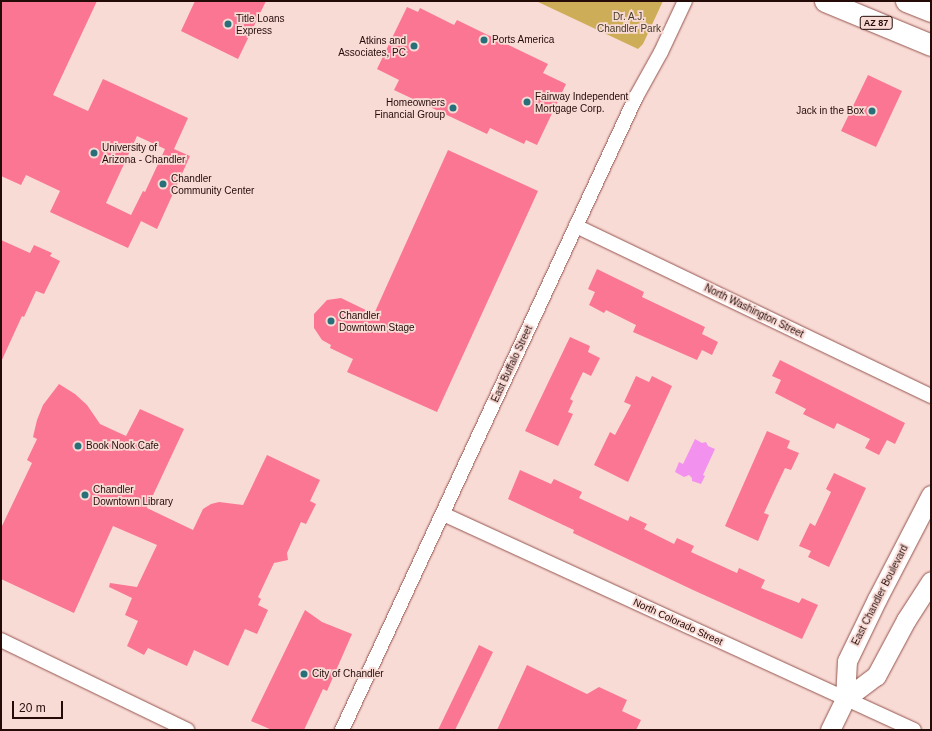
<!DOCTYPE html>
<style>
body{margin:0}
#map{position:relative;width:932px;height:731px;overflow:hidden;background:#f9dbd6;font-family:Helvetica,sans-serif}
div>[style]{position:absolute}
.green>*{inset:0;background:#cead58}
.water>*{inset:0;background:#f291ee}
.building>*{inset:0;background:#fb7693}
.roads{filter:drop-shadow(0 0 1px #94544c) drop-shadow(0 0 1px #94544c)}
.minor>*{height:14px;margin:-7px;padding:0 7px;transform-origin:7px;border-radius:7px;background:#fff}
.secondary>*{height:19px;margin:-9.5px;padding:0 9.5px;transform-origin:9.5px;border-radius:9.5px;background:#fff}
.primary>*{height:21px;margin:-10.5px;padding:0 10.5px;transform-origin:10.5px;border-radius:10.5px;background:#fff}
.dots>*{width:11px;height:11px;translate:-50% -50%;box-sizing:border-box;border:2px solid #f9dbd6;border-radius:50%}
span{translate:-50% -50%;white-space:nowrap;text-align:center;line-height:1.15;-webkit-text-stroke:3.5px #f9dbd6;paint-order:stroke}
.shield-label span{padding:1px 3px;background:#f9dbd6;border:1px solid;border-radius:3px;-webkit-text-stroke-width:0}
.shield-label{font-size:9px;color:#240b08;font-weight:700}
.park-label{font-size:10px;color:#433922}
.poi-label{font-size:10px;color:#240b08}
.left{translate:0 -50%;text-align:left}
.right{translate:-100% -50%;text-align:right}
.street-label{font-size:10px;color:#240b08}
.frame{position:absolute;inset:0;border:2px solid #240b08;pointer-events:none}
.scale{position:absolute;left:12px;top:701px;width:51px;height:18px;box-sizing:border-box;border:2px solid #240b08;border-top:0;padding-left:5px;font-size:12px;line-height:14px;white-space:nowrap;color:#240b08;-webkit-text-stroke:3px #f9dbd6;paint-order:stroke}
</style>
<div id="map">
<div class="green">
<div style="clip-path:polygon(536px 1px,663px 1px,643px 44px,638px 49px)"></div>
</div>
<div class="water">
<div style="clip-path:polygon(695px 439px,702px 443px,706px 442px,708px 446px,715px 449px,703px 475px,705px 476px,701px 484px,692px 481px,692px 478px,689px 475px,684px 477px,675px 472px,679px 462px,683px 464px)"></div>
</div>
<div class="building">
<div style="clip-path:polygon(evenodd,1px 1px,97px 1px,53px 95px,88px 111px,103px 79px,188px 118px,174px 149px,190px 156px,157px 229px,141px 221px,128px 248px,50px 212px,60px 191px,26px 175px,21px 185px,1px 176px,1px 1px,137px 136px,165px 149px,145px 192px,143px 191px,131px 215px,106px 203px,137px 136px)"></div>
<div style="clip-path:polygon(195px 1px,266px 1px,238px 59px,181px 31px)"></div>
<div style="clip-path:polygon(407px 7px,418px 12px,420px 8px,454px 25px,457px 20px,548px 64px,543px 73px,566px 84px,537px 145px,526px 140px,524px 144px,490px 128px,487px 134px,394px 90px,399px 80px,377px 69px)"></div>
<div style="clip-path:polygon(868px 75px,902px 91px,876px 147px,841px 131px)"></div>
<div style="clip-path:polygon(448px 150px,538px 191px,437px 412px,347px 372px,353px 359px,330px 348px,331px 345px,322px 340px,314px 328px,314px 314px,327px 300px,341px 298px,374px 314px)"></div>
<div style="clip-path:polygon(1px 240px,30px 253px,34px 245px,52px 253px,50px 256px,60px 261px,44px 294px,36px 291px,24px 317px,22px 316px,1px 362px)"></div>
<div style="clip-path:polygon(597px 269px,644px 292px,642px 297px,705px 327px,702px 334px,718px 342px,712px 355px,702px 350px,697px 360px,633px 332px,636px 325px,606px 310px,604px 313px,589px 305px,595px 292px,588px 289px)"></div>
<div style="clip-path:polygon(570px 337px,590px 346px,588px 352px,600px 358px,591px 376px,583px 372px,570px 399px,573px 401px,568px 412px,573px 414px,558px 446px,525px 431px)"></div>
<div style="clip-path:polygon(780px 360px,905px 423px,895px 444px,887px 440px,879px 455px,865px 448px,870px 439px,837px 423px,834px 429px,803px 414px,806px 409px,775px 393px,781px 380px,772px 376px)"></div>
<div style="clip-path:polygon(636px 376px,649px 382px,652px 376px,672px 386px,628px 482px,594px 465px,610px 432px,615px 435px,631px 405px,624px 402px)"></div>
<div style="clip-path:polygon(59px 384px,75px 394px,87px 405px,100px 424px,126px 436px,140px 409px,184px 429px,147px 508px,193px 530px,203px 509px,211px 504px,219px 502px,243px 505px,267px 455px,320px 480px,310px 501px,316px 504px,306px 524px,301px 522px,287px 553px,288px 560px,274px 563px,258px 597px,261px 599px,258px 605px,268px 610px,257px 634px,245px 629px,228px 666px,194px 650px,187px 666px,148px 648px,144px 655px,127px 646px,138px 621px,125px 615px,132px 598px,109px 587px,110px 583px,137px 587px,157px 545px,113px 526px,74px 613px,1px 579px,1px 528px,32px 463px,27px 460px,37px 439px,33px 437px,37px 420px,43px 405px)"></div>
<div style="clip-path:polygon(767px 431px,790px 441px,787px 448px,799px 453px,791px 470px,785px 468px,776px 487px,764px 513px,769px 515px,758px 541px,725px 526px)"></div>
<div style="clip-path:polygon(520px 470px,551px 484px,554px 479px,582px 492px,579px 498px,628px 521px,630px 516px,647px 524px,644px 529px,674px 544px,677px 538px,694px 546px,691px 552px,737px 573px,739px 568px,765px 580px,761px 588px,799px 603px,802px 598px,818px 605px,802px 639px,693px 590px,573px 533px,574px 530px,508px 499px)"></div>
<div style="clip-path:polygon(834px 473px,866px 488px,829px 567px,808px 557px,811px 551px,799px 546px,810px 523px,815px 526px,831px 492px,826px 489px)"></div>
<div style="clip-path:polygon(305px 610px,322px 622px,352px 634px,327px 691px,323px 689px,304px 730px,272px 730px,251px 721px)"></div>
<div style="clip-path:polygon(479px 645px,493px 652px,455px 730px,438px 730px)"></div>
<div style="clip-path:polygon(527px 665px,587px 694px,599px 687px,627px 700px,622px 711px,641px 720px,636px 730px,497px 730px)"></div>
</div>
<div class="roads">
<div class="minor">
<div style="left:576px;top:226px;width:394px;rotate:25.6deg"></div>
<div style="left:443px;top:514px;width:518px;rotate:24.64deg"></div>
<div style="left:1px;top:640px;width:207px;rotate:25.8deg"></div>
<div style="left:342px;top:730px;width:698px;rotate:-65.09deg"></div>
<div style="left:636px;top:97px;width:51px;rotate:-60.9deg"></div>
<div style="left:661px;top:52px;width:56px;rotate:-64.8deg"></div>
</div>
<div class="secondary">
<div style="left:845px;top:699px;width:39px;rotate:-37deg"></div>
<div style="left:876px;top:676px;width:64px;rotate:-61.8deg"></div>
<div style="left:906px;top:620px;width:46px;rotate:-57.3deg"></div>
<div style="left:830px;top:730px;width:34px;rotate:-64deg"></div>
<div style="left:845px;top:699px;width:38px;rotate:-87deg"></div>
<div style="left:847px;top:661px;width:69px;rotate:-64.2deg"></div>
<div style="left:877px;top:599px;width:117px;rotate:-62.6deg"></div>
</div>
<div class="primary">
<div style="left:825px;top:1px;width:115px;rotate:22.5deg"></div>
<div style="left:906px;top:1px;width:27px;rotate:22deg"></div>
</div>
</div>
<div class="dots">
<div style="left:228px;top:24px;background:#27707a"></div>
<div style="left:484px;top:40px;background:#27707a"></div>
<div style="left:414px;top:46px;background:#27707a"></div>
<div style="left:527px;top:102px;background:#27707a"></div>
<div style="left:453px;top:108px;background:#27707a"></div>
<div style="left:872px;top:111px;background:#27707a"></div>
<div style="left:94px;top:153px;background:#27707a"></div>
<div style="left:163px;top:184px;background:#27707a"></div>
<div style="left:331px;top:321px;background:#27707a"></div>
<div style="left:78px;top:446px;background:#27707a"></div>
<div style="left:85px;top:495px;background:#27707a"></div>
<div style="left:304px;top:674px;background:#27707a"></div>
</div>
<div class="shield-label">
<span style="left:876px;top:23px">AZ 87</span>
</div>
<div class="park-label">
<span style="left:629px;top:22px">Dr. A.J.<br>Chandler Park</span>
</div>
<div class="poi-label">
<span class="left" style="left:236px;top:24px">Title Loans<br>Express</span>
<span class="right" style="left:406px;top:46px">Atkins and<br>Associates, PC</span>
<span class="left" style="left:492px;top:40px">Ports America</span>
<span class="left" style="left:535px;top:102px">Fairway Independent<br>Mortgage Corp.</span>
<span class="right" style="left:445px;top:108px">Homeowners<br>Financial Group</span>
<span class="right" style="left:864px;top:111px">Jack in the Box</span>
<span class="left" style="left:102px;top:153px">University of<br>Arizona - Chandler</span>
<span class="left" style="left:171px;top:184px">Chandler<br>Community Center</span>
<span class="left" style="left:339px;top:321px">Chandler<br>Downtown Stage</span>
<span class="left" style="left:86px;top:446px">Book Nook Cafe</span>
<span class="left" style="left:93px;top:495px">Chandler<br>Downtown Library</span>
<span class="left" style="left:312px;top:674px">City of Chandler</span>
</div>
<div class="street-label">
<span style="left:754px;top:311px;rotate:26deg">North Washington Street</span>
<span style="left:512px;top:364px;rotate:-65deg">East Buffalo Street</span>
<span style="left:880px;top:595px;rotate:-63deg">East Chandler Boulevard</span>
<span style="left:678px;top:622px;rotate:25deg">North Colorado Street</span>
</div>
<div class="frame"></div>
<div class="scale">20 m</div>
</div>
